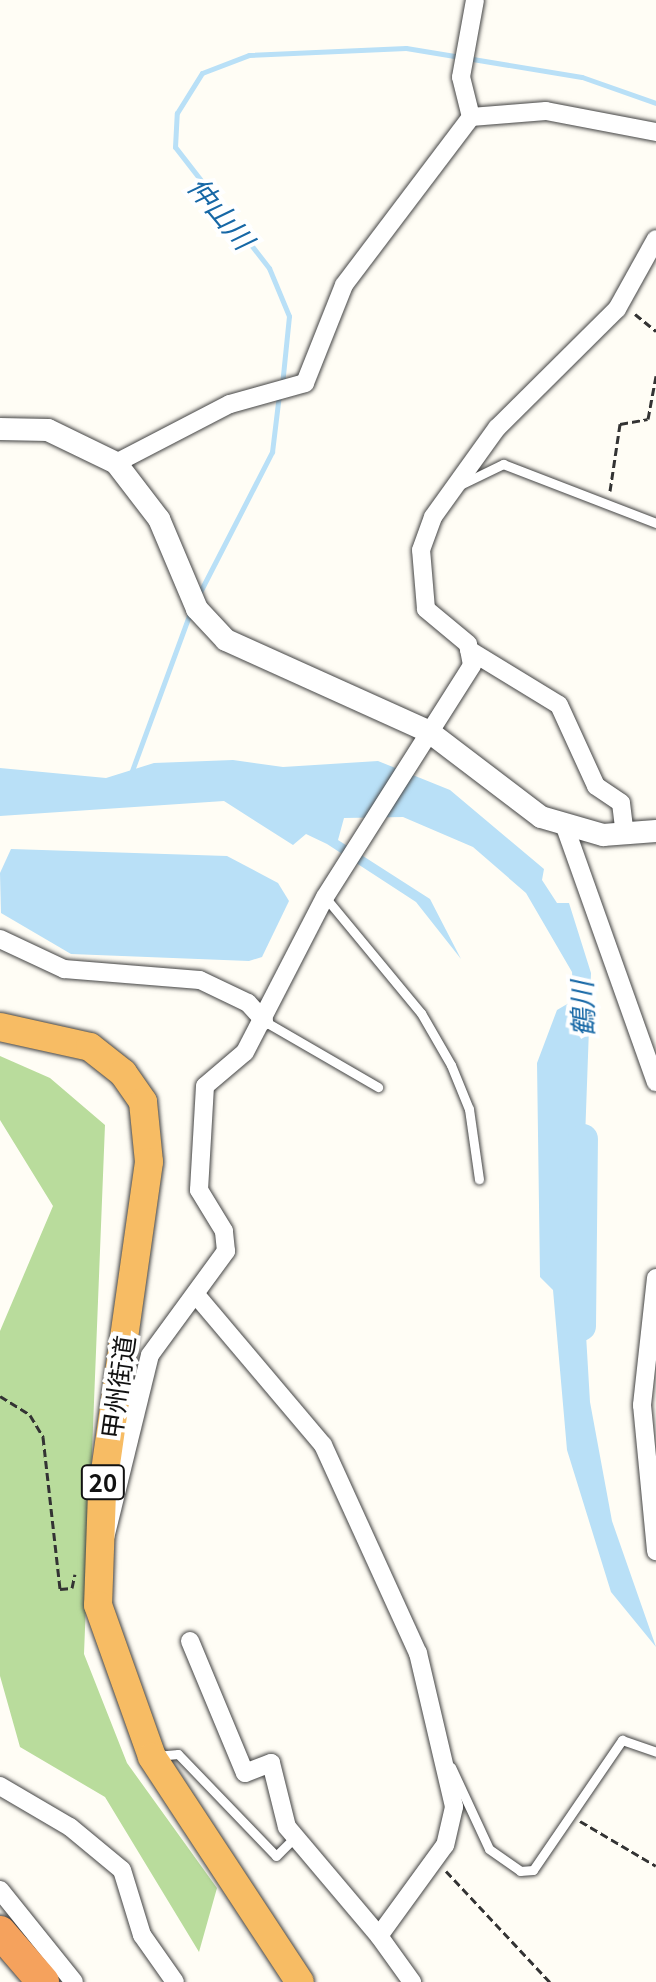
<!DOCTYPE html>
<meta charset="utf-8">
<style>
body{margin:0}
#map{position:relative;width:656px;height:1982px;overflow:hidden;background:#fffdf5;font-family:Georgia,"Noto Sans JP",serif}
div>[style]{position:absolute}
.forest>*{inset:0;background:#b9dc9c}
.water>*{inset:0;background:#b9e0f7}
.stream>*{height:5px;margin:-2.5px;padding:0 2.5px;transform-origin:2.5px;border-radius:2.5px;background:#b9e0f7}
.river>*{height:30px;margin:-15px;padding:0 15px;transform-origin:15px;border-radius:15px;background:#b9e0f7}
.path>*{height:3px;margin-top:-1.5px;transform-origin:0;background:repeating-linear-gradient(90deg,#333 0 8px,transparent 0 12px)}
.roads{filter:drop-shadow(0 0 2px #444) drop-shadow(0 0 2px #444)}
.service>*{height:9px;margin:-4.5px;padding:0 4.5px;transform-origin:4.5px;border-radius:4.5px;background:#fff}
.minor>*{height:18px;margin:-9px;padding:0 9px;transform-origin:9px;border-radius:9px;background:#fff}
.tertiary>*{height:22px;margin:-11px;padding:0 11px;transform-origin:11px;border-radius:11px;background:#fff}
.trunk>*{height:28px;margin:-14px;padding:0 14px;transform-origin:14px;border-radius:14px;background:#f7bc64}
.motorway>*{height:32px;margin:-16px;padding:0 16px;transform-origin:16px;border-radius:16px;background:#f5a25d}
span{translate:-50% -50%;white-space:nowrap;text-align:center;line-height:1.15;-webkit-text-stroke:8px #fff;paint-order:stroke}
.shield-label span{padding:2px 6px;background:#fff;border:2px solid;border-radius:6px;-webkit-text-stroke-width:0}
.shield-label{font-size:24px;color:#111;font-weight:700}
.street-label{font-size:26px;color:#111}
.water-label{font-size:28px;color:#1768a6;font-style:italic}
</style>
<div id="map">
<div class="forest">
<div style="clip-path:polygon(0 1056px,50px 1078px,105px 1125px,84px 1654px,127px 1763px,217px 1888px,199px 1952px,105px 1797px,20px 1747px,0 1676px,0 1331px,53px 1206px,0 1120px)"></div>
</div>
<div class="water">
<div style="clip-path:polygon(233px 760px,283px 767px,378px 761px,450px 790px,544px 869px,542px 880px,557px 903px,569px 903px,591px 973px,581px 1250px,590px 1402px,612px 1521px,656px 1647px,611px 1592px,567px 1450px,553px 1290px,540px 1277px,537px 1063px,557px 1010px,574px 1000px,572px 972px,526px 893px,473px 847px,403px 817px,344px 818px,338px 840px,430px 899px,461px 959px,416px 902px,327px 844px,306px 834px,293px 845px,224px 801px,0 816px,0 768px,106px 778px,154px 763px)"></div>
<div style="clip-path:polygon(11px 849px,227px 856px,278px 883px,289px 901px,262px 957px,249px 961px,71px 954px,1px 913px,0 873px)"></div>
</div>
<div class="stream">
<div style="left:282px;top:385px;width:69px;rotate:-84.2deg"></div>
<div style="left:289px;top:316px;width:52px;rotate:-112.6deg"></div>
<div style="left:269px;top:268px;width:153px;rotate:-127.8deg"></div>
<div style="left:175px;top:147px;width:34px;rotate:-87deg"></div>
<div style="left:177px;top:113px;width:47px;rotate:-58deg"></div>
<div style="left:202px;top:73px;width:50px;rotate:-21deg"></div>
<div style="left:249px;top:55px;width:157px;rotate:-2.6deg"></div>
<div style="left:406px;top:48px;width:178px;rotate:9.4deg"></div>
<div style="left:582px;top:77px;width:78px;rotate:19.4deg"></div>
<div style="left:199px;top:594px;width:160px;rotate:-62.8deg"></div>
<div style="left:272px;top:452px;width:58px;rotate:-83.1deg"></div>
<div style="left:130px;top:776px;width:174px;rotate:-69.8deg"></div>
</div>
<div class="river">
<div style="left:581px;top:1326px;width:187px;rotate:-89.4deg"></div>
</div>
<div class="path">
<div style="left:635px;top:314px;width:27px;rotate:39deg"></div>
<div style="left:610px;top:491px;width:68px;rotate:-81.5deg"></div>
<div style="left:620px;top:424px;width:28px;rotate:-10deg"></div>
<div style="left:648px;top:419px;width:44px;rotate:-79.5deg"></div>
<div style="left:0;top:1396px;width:36px;rotate:32deg"></div>
<div style="left:30px;top:1415px;width:26px;rotate:59deg"></div>
<div style="left:43px;top:1437px;width:153px;rotate:83.6deg"></div>
<div style="left:60px;top:1589px;width:12px;rotate:-5deg"></div>
<div style="left:72px;top:1588px;width:14px;rotate:-78deg"></div>
<div style="left:580px;top:1821px;width:88px;rotate:30.6deg"></div>
<div style="left:446px;top:1871px;width:152px;rotate:46.9deg"></div>
</div>
<div class="roads">
<div class="service">
<div style="left:462px;top:484px;width:46px;rotate:-26deg"></div>
<div style="left:503px;top:464px;width:164px;rotate:21.1deg"></div>
<div style="left:325px;top:897px;width:151px;rotate:50.4deg"></div>
<div style="left:421px;top:1013px;width:60px;rotate:60deg"></div>
<div style="left:451px;top:1065px;width:48px;rotate:67.8deg"></div>
<div style="left:469px;top:1109px;width:71px;rotate:81.9deg"></div>
<div style="left:264px;top:1021px;width:132px;rotate:30.1deg"></div>
<div style="left:156px;top:1756px;width:22px;rotate:-5deg"></div>
<div style="left:178px;top:1754px;width:141px;rotate:46.1deg"></div>
<div style="left:276px;top:1856px;width:25px;rotate:-45deg"></div>
<div style="left:451px;top:1767px;width:90px;rotate:65.1deg"></div>
<div style="left:489px;top:1849px;width:38px;rotate:35deg"></div>
<div style="left:520px;top:1871px;width:13px;rotate:-4deg"></div>
<div style="left:533px;top:1870px;width:158px;rotate:-55.6deg"></div>
<div style="left:622px;top:1740px;width:36px;rotate:19deg"></div>
</div>
<div class="minor">
<div style="left:471px;top:117px;width:41px;rotate:-104deg"></div>
<div style="left:461px;top:77px;width:78px;rotate:-79.7deg"></div>
<div style="left:116px;top:463px;width:128px;rotate:-27.4deg"></div>
<div style="left:230px;top:404px;width:78px;rotate:-15.6deg"></div>
<div style="left:305px;top:383px;width:105px;rotate:-68.3deg"></div>
<div style="left:344px;top:285px;width:211px;rotate:-52.9deg"></div>
<div style="left:471px;top:117px;width:75px;rotate:-4.6deg"></div>
<div style="left:546px;top:111px;width:112px;rotate:10.8deg"></div>
<div style="left:469px;top:650px;width:105px;rotate:31.4deg"></div>
<div style="left:559px;top:705px;width:89px;rotate:65.4deg"></div>
<div style="left:596px;top:786px;width:30px;rotate:34deg"></div>
<div style="left:621px;top:803px;width:32px;rotate:83deg"></div>
<div style="left:565px;top:827px;width:271px;rotate:70.4deg"></div>
<div style="left:0;top:939px;width:71px;rotate:25.1deg"></div>
<div style="left:64px;top:969px;width:136px;rotate:4.6deg"></div>
<div style="left:200px;top:980px;width:53px;rotate:25.6deg"></div>
<div style="left:248px;top:1003px;width:24px;rotate:48deg"></div>
<div style="left:656px;top:1278px;width:128px;rotate:96.3deg"></div>
<div style="left:642px;top:1405px;width:147px;rotate:84.5deg"></div>
<div style="left:197px;top:1296px;width:195px;rotate:49.8deg"></div>
<div style="left:323px;top:1445px;width:229px;rotate:65.5deg"></div>
<div style="left:418px;top:1653px;width:158px;rotate:76.8deg"></div>
<div style="left:454px;top:1807px;width:39px;rotate:103deg"></div>
<div style="left:445px;top:1845px;width:112px;rotate:126deg"></div>
<div style="left:379px;top:1936px;width:57px;rotate:54.3deg"></div>
<div style="left:105px;top:1538px;width:188px;rotate:-76.2deg"></div>
<div style="left:150px;top:1355px;width:129px;rotate:-53.8deg"></div>
<div style="left:226px;top:1251px;width:20px;rotate:-96deg"></div>
<div style="left:224px;top:1231px;width:48px;rotate:-121.4deg"></div>
<div style="left:199px;top:1190px;width:104px;rotate:-86.7deg"></div>
<div style="left:205px;top:1086px;width:52px;rotate:-40.4deg"></div>
<div style="left:245px;top:1052px;width:174px;rotate:-62.7deg"></div>
<div style="left:325px;top:897px;width:275px;rotate:-57.6deg"></div>
<div style="left:472px;top:665px;width:21px;rotate:-101deg"></div>
<div style="left:468px;top:644px;width:55px;rotate:-140.2deg"></div>
<div style="left:426px;top:609px;width:59px;rotate:-94.8deg"></div>
<div style="left:421px;top:550px;width:35px;rotate:-70deg"></div>
<div style="left:433px;top:517px;width:110px;rotate:-54.3deg"></div>
<div style="left:497px;top:428px;width:169px;rotate:-44.8deg"></div>
<div style="left:617px;top:309px;width:80px;rotate:-60.9deg"></div>
<div style="left:190px;top:1641px;width:143px;rotate:67.4deg"></div>
<div style="left:245px;top:1773px;width:28px;rotate:-21deg"></div>
<div style="left:271px;top:1763px;width:66px;rotate:76deg"></div>
<div style="left:287px;top:1827px;width:143px;rotate:49.8deg"></div>
<div style="left:0;top:1786px;width:81px;rotate:30.4deg"></div>
<div style="left:70px;top:1827px;width:67px;rotate:39.6deg"></div>
<div style="left:122px;top:1870px;width:68px;rotate:72.9deg"></div>
<div style="left:142px;top:1935px;width:57px;rotate:54.9deg"></div>
<div style="left:0;top:1890px;width:118px;rotate:51.2deg"></div>
</div>
<div class="tertiary">
<div style="left:0;top:429px;width:48px;rotate:1.2deg"></div>
<div style="left:48px;top:430px;width:76px;rotate:25.9deg"></div>
<div style="left:116px;top:463px;width:71px;rotate:52.5deg"></div>
<div style="left:159px;top:519px;width:98px;rotate:67.1deg"></div>
<div style="left:197px;top:609px;width:42px;rotate:46.9deg"></div>
<div style="left:226px;top:640px;width:222px;rotate:24.3deg"></div>
<div style="left:428px;top:731px;width:142px;rotate:37.3deg"></div>
<div style="left:541px;top:817px;width:65px;rotate:16.2deg"></div>
<div style="left:603px;top:835px;width:53px;rotate:-4.3deg"></div>
</div>
<div class="trunk">
<div style="left:0;top:1027px;width:92px;rotate:12.5deg"></div>
<div style="left:90px;top:1047px;width:42px;rotate:38.2deg"></div>
<div style="left:123px;top:1073px;width:35px;rotate:55deg"></div>
<div style="left:143px;top:1102px;width:60px;rotate:84.3deg"></div>
<div style="left:149px;top:1162px;width:333px;rotate:98.1deg"></div>
<div style="left:102px;top:1492px;width:113px;rotate:92deg"></div>
<div style="left:98px;top:1605px;width:161px;rotate:70.4deg"></div>
<div style="left:152px;top:1757px;width:269px;rotate:56.7deg"></div>
</div>
<div class="motorway">
<div style="left:0;top:1932px;width:66px;rotate:49.3deg"></div>
</div>
</div>
<div class="shield-label">
<span style="left:103px;top:1482px">20</span>
</div>
<div class="street-label">
<span style="left:117px;top:1387px;rotate:-82deg">甲州街道</span>
</div>
<div class="water-label">
<span style="left:222px;top:212px;rotate:50deg">仲山川</span>
<span style="left:581px;top:1009px;rotate:-92deg">鶴川</span>
</div>
</div>
